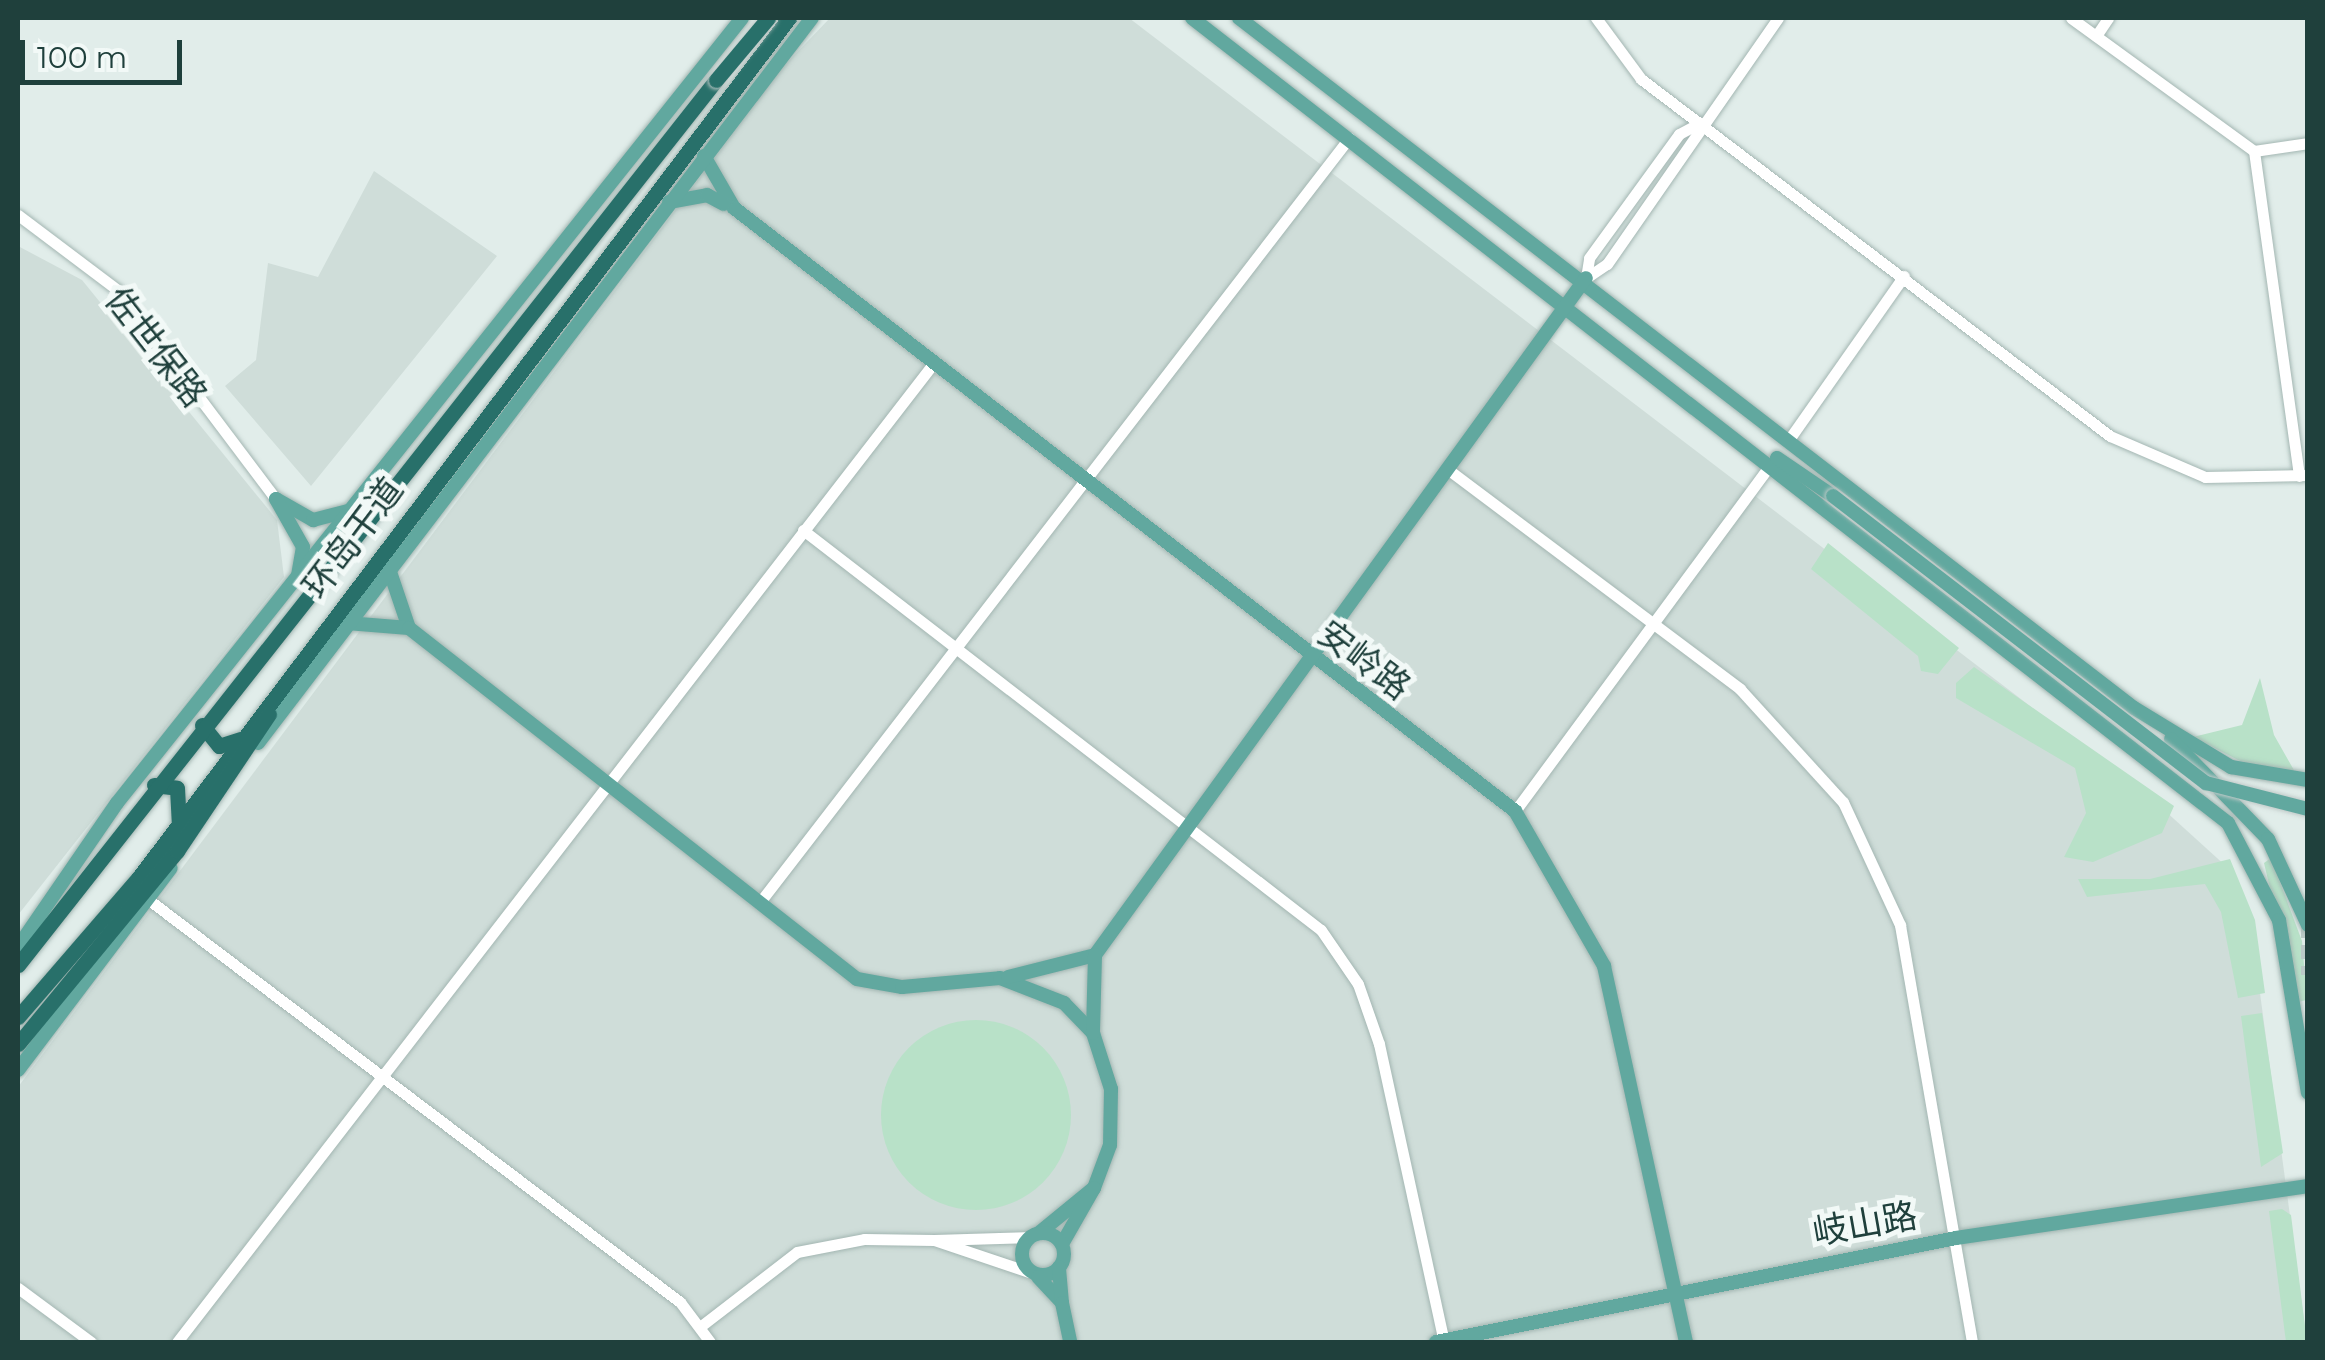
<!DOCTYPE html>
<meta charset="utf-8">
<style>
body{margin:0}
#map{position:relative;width:2325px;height:1360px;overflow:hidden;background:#e1edea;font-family:Montserrat,"Noto Sans SC",sans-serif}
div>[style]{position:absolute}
.built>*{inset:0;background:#cfddd9}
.green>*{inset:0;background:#b8e1c8}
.round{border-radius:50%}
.major-tunnel>*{height:14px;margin-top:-7px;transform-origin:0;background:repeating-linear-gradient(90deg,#bacac7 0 14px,transparent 0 21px)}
.roads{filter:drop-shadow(0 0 2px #a3b6b2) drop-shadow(0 0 2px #a3b6b2)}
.minor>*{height:11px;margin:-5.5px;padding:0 5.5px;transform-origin:5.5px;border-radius:5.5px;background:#fff}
.major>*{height:14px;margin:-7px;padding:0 7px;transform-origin:7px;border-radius:7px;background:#61a89f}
.major>.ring{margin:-7px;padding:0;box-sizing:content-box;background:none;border:14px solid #61a89f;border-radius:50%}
.highway>*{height:15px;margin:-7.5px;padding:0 7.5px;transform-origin:7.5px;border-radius:7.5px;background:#28706a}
.bridges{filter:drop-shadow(0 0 2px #c0cac8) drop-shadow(0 0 2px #c0cac8)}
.major-bridge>*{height:14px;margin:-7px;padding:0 7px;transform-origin:7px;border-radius:7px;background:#61a89f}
.highway-bridge>*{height:15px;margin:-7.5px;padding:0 7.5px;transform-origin:7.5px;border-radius:7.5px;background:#28706a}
span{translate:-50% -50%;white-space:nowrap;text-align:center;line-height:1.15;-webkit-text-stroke:10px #f2f9f7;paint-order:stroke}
.street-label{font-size:35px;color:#1f403c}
.frame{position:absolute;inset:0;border:20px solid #1f403c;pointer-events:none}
.scale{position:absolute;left:20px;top:40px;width:162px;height:45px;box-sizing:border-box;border:5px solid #1f403c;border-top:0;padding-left:12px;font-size:30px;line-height:35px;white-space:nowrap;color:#1f403c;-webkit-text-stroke:8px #f2f9f7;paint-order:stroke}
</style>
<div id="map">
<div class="built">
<div style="clip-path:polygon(830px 18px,1129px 18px,2152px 799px,2228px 868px,2250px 919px,2307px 1342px,18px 1342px,18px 1087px,781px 69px)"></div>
<div style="clip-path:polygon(374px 171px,497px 256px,311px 486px,225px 386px,256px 360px,268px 263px,318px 277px)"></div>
<div style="clip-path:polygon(18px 246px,82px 280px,277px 520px,284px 577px,18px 915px)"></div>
</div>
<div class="green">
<div style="clip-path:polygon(1828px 543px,1959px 648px,1938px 674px,1921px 671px,1918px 656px,1811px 569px)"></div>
<div style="clip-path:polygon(1974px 667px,2174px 806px,2162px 833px,2093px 862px,2064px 857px,2086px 813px,2075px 768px,1956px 698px,1956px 683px)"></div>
<div style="clip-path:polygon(2260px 678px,2274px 735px,2295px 772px,2240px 761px,2193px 737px,2242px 725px)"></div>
<div style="clip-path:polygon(2271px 858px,2302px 941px,2307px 1000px,2297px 1002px,2264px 863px)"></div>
<div style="clip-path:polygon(2230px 859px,2255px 920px,2265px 993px,2238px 998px,2221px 912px,2205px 884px,2087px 897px,2078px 879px,2150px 879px)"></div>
<div style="clip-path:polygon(2262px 1013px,2283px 1153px,2261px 1167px,2241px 1016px)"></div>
<div class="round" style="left:881px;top:1020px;width:190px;height:190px"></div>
<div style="clip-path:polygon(2282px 1209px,2291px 1215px,2307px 1342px,2286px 1342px,2269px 1211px)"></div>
</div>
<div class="major-tunnel">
<div style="left:2308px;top:903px;width:72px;rotate:90deg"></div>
</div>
<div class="roads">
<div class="minor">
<div style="left:1596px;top:18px;width:76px;rotate:53.6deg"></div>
<div style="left:1641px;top:79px;width:589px;rotate:37.28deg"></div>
<div style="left:2110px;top:436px;width:103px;rotate:23.3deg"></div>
<div style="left:2205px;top:477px;width:103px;rotate:-1.1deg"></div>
<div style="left:2071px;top:18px;width:226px;rotate:36deg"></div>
<div style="left:2254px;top:151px;width:328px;rotate:82.1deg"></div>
<div style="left:2096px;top:36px;width:22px;rotate:-56deg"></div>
<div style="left:2254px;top:151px;width:55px;rotate:-8.4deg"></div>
<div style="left:18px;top:215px;width:126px;rotate:37deg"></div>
<div style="left:119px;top:291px;width:261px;rotate:53deg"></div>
<div style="left:1586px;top:278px;width:25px;rotate:-34deg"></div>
<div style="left:1607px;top:264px;width:300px;rotate:-55.2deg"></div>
<div style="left:1586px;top:278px;width:20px;rotate:-81deg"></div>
<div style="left:1589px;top:258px;width:153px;rotate:-54deg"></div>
<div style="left:1679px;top:134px;width:24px;rotate:-28deg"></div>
<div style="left:1790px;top:438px;width:198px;rotate:-54.9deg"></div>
<div style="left:1450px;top:471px;width:363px;rotate:36.9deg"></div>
<div style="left:1740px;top:689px;width:153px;rotate:47.7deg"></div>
<div style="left:1843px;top:802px;width:136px;rotate:65.1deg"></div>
<div style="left:1900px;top:925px;width:423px;rotate:80.2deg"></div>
<div style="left:803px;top:530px;width:654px;rotate:37.68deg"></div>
<div style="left:1321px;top:930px;width:65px;rotate:55.6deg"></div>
<div style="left:1358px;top:984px;width:64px;rotate:70.7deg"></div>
<div style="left:1379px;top:1044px;width:305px;rotate:77.7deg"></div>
<div style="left:1515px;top:811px;width:431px;rotate:-53.6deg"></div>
<div style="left:149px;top:900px;width:666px;rotate:37.13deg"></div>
<div style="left:680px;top:1302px;width:50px;rotate:53.1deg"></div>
<div style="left:760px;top:902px;width:965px;rotate:-52.37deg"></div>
<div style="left:1029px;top:1272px;width:100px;rotate:-161.4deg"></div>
<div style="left:934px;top:1240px;width:98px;rotate:-1.8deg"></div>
<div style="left:18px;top:1288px;width:91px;rotate:36.5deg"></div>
<div style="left:701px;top:1326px;width:121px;rotate:-37.6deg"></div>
<div style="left:797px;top:1252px;width:68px;rotate:-11deg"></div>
<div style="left:864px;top:1239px;width:70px;rotate:0.8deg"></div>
<div style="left:177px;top:1342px;width:1236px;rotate:-52.3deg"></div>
</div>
<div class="major">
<div style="left:1192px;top:18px;width:1312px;rotate:37.85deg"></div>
<div style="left:2228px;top:823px;width:110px;rotate:62.3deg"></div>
<div style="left:2279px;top:920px;width:175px;rotate:80.5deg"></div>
<div style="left:1239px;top:18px;width:1130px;rotate:37.63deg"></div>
<div style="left:2134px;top:708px;width:114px;rotate:31.3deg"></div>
<div style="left:2231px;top:767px;width:78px;rotate:9.6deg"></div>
<div style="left:704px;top:156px;width:60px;rotate:60deg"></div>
<div style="left:734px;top:208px;width:987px;rotate:37.67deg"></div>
<div style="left:1515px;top:811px;width:179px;rotate:60.1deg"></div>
<div style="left:1604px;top:966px;width:385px;rotate:77.7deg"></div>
<div style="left:669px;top:202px;width:39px;rotate:-10deg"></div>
<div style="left:707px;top:195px;width:19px;rotate:28deg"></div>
<div style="left:1777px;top:458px;width:68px;rotate:34.2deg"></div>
<div style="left:276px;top:499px;width:43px;rotate:29.6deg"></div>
<div style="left:313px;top:520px;width:40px;rotate:-14.4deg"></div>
<div style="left:276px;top:499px;width:55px;rotate:60.6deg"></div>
<div style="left:303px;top:547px;width:34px;rotate:100deg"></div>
<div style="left:389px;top:569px;width:62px;rotate:71.3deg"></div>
<div style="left:347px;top:623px;width:62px;rotate:4.6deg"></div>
<div style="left:409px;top:628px;width:569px;rotate:38.08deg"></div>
<div style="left:857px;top:979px;width:46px;rotate:10.1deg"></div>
<div style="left:902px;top:987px;width:98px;rotate:-5.2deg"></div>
<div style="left:1000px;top:978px;width:69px;rotate:21.3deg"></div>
<div style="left:1064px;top:1003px;width:42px;rotate:46deg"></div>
<div style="left:1093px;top:1033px;width:59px;rotate:72.2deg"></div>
<div style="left:1111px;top:1089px;width:56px;rotate:91deg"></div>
<div style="left:1110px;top:1145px;width:46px;rotate:110.4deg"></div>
<div style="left:2171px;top:739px;width:139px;rotate:45.9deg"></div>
<div style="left:2268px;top:839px;width:95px;rotate:65.1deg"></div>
<div style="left:258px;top:743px;width:912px;rotate:-52.62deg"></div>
<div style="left:18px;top:947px;width:175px;rotate:-55.5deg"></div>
<div style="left:117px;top:803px;width:1003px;rotate:-51.47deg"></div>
<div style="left:1095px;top:955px;width:836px;rotate:-54.05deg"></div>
<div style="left:1008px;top:977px;width:90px;rotate:-14.2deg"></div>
<div style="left:1095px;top:955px;width:78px;rotate:91.5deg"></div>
<div style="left:18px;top:1070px;width:253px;rotate:-52.9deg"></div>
<div style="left:1039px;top:1233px;width:71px;rotate:-39.3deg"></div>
<div style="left:1094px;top:1188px;width:64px;rotate:119.7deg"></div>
<div class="ring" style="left:1022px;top:1233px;width:28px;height:28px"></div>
<div style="left:1038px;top:1277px;width:35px;rotate:47deg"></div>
<div style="left:1062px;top:1303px;width:36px;rotate:-95deg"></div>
<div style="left:1062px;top:1303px;width:40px;rotate:78deg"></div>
<div style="left:1436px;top:1342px;width:530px;rotate:-11.31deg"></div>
<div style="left:1956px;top:1238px;width:356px;rotate:-8.4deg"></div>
</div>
<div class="highway">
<div style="left:202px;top:725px;width:27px;rotate:51deg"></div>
<div style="left:219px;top:746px;width:23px;rotate:-18deg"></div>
<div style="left:154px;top:785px;width:23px;rotate:7deg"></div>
<div style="left:177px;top:788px;width:35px;rotate:87deg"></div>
<div style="left:18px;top:965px;width:1127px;rotate:-51.74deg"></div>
<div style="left:18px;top:1017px;width:185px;rotate:-49.2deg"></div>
<div style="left:139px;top:877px;width:1077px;rotate:-52.89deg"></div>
<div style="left:18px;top:1044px;width:250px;rotate:-50.5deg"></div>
<div style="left:177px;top:851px;width:165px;rotate:-56.1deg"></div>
</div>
</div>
<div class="bridges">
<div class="major-bridge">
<div style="left:1833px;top:496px;width:471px;rotate:37.6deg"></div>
<div style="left:2206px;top:783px;width:105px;rotate:14.3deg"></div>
</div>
<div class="highway-bridge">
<div style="left:716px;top:80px;width:81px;rotate:-50deg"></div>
</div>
</div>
<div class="street-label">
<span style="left:156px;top:347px;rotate:52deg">佐世保路</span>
<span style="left:353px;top:538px;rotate:-53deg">环岛干道</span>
<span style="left:1364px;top:660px;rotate:37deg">安岭路</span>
<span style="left:1865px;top:1224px;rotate:-10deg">岐山路</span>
</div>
<div class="frame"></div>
<div class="scale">100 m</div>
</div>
